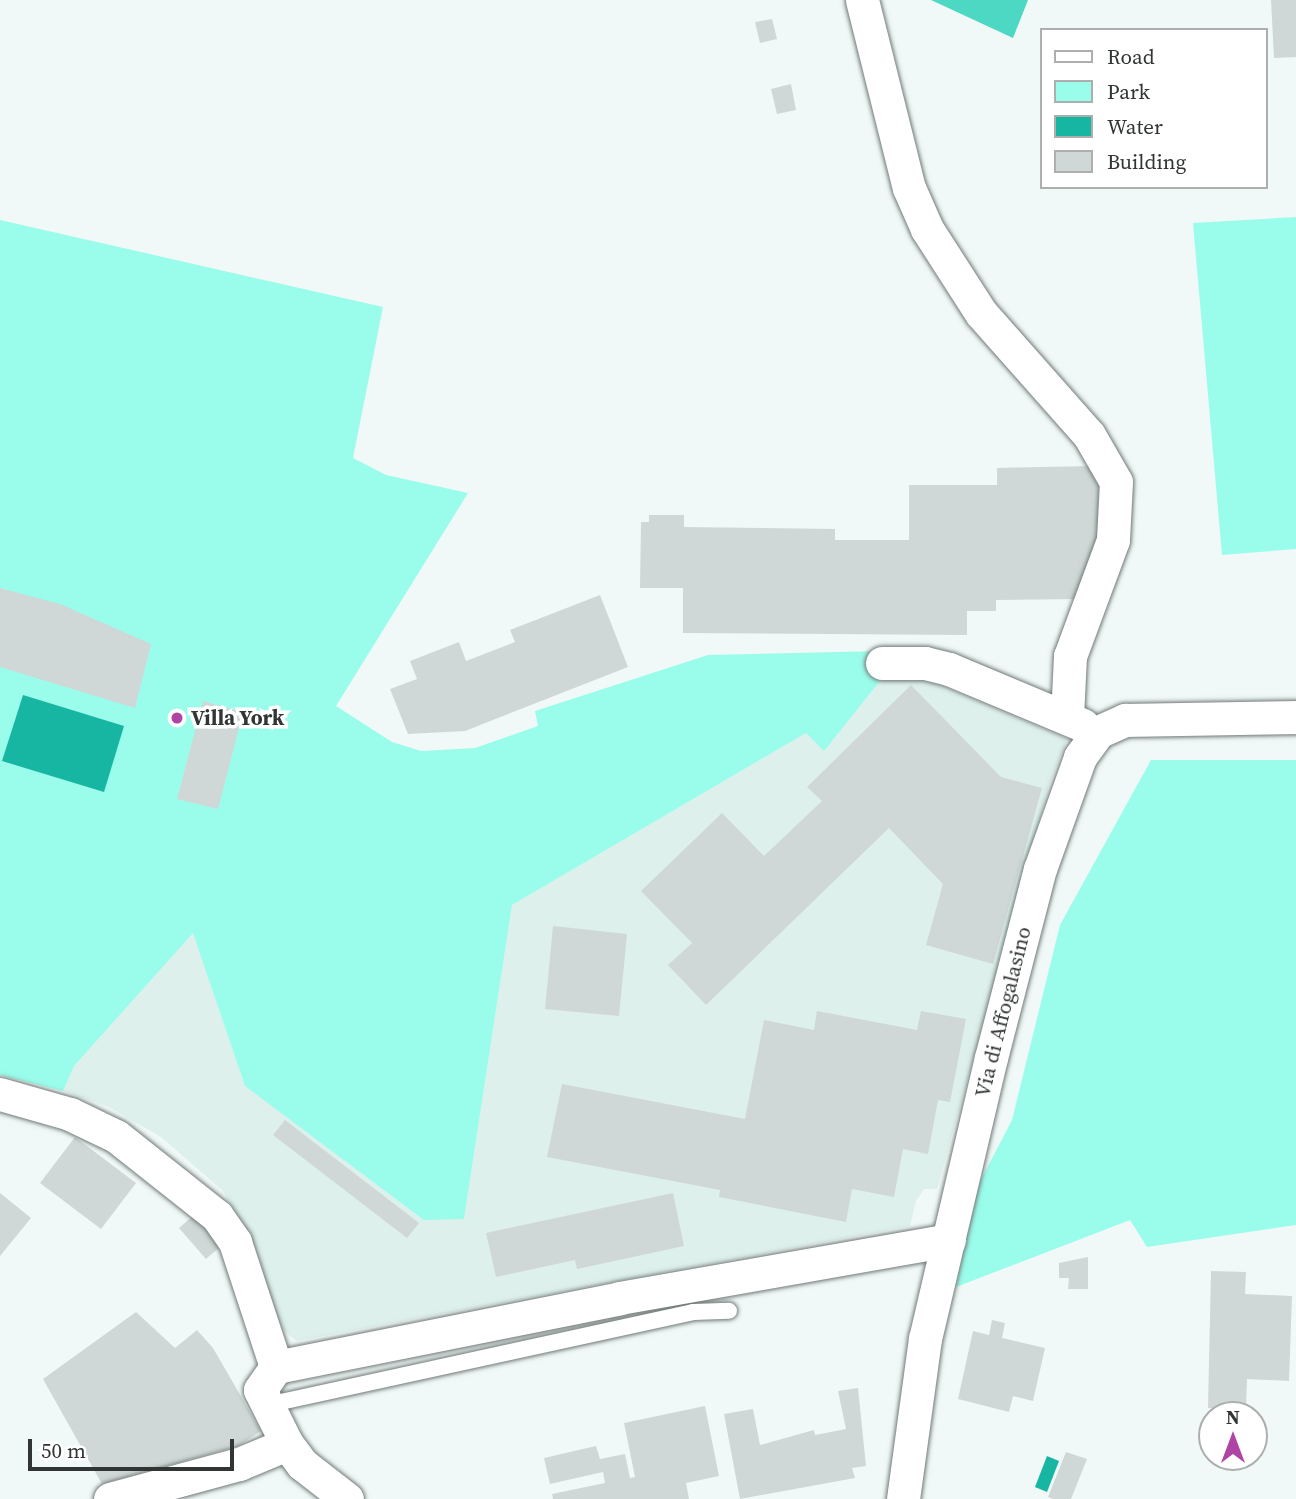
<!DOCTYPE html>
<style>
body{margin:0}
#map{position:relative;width:1296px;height:1499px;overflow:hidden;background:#f0f9f7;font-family:"Source Serif 4",serif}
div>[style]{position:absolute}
.built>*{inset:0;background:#ddf0ec}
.green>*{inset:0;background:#9afcea}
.forest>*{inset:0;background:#4dd8c3}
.water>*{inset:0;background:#17b6a2}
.building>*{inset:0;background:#cfd8d6}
.roads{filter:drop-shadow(0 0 2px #717a78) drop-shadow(0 0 2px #717a78)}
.lane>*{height:16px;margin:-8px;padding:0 8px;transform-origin:8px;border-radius:8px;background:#fff}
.street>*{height:33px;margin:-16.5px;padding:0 16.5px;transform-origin:16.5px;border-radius:16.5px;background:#fff}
.dots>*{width:19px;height:19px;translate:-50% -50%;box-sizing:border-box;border:4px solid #fff;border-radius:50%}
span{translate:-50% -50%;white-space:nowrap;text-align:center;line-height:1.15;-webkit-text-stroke:7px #fff;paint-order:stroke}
.poi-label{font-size:21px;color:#313534;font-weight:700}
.left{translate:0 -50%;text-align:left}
.street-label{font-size:21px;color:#313534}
.legend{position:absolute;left:1040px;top:28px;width:228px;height:161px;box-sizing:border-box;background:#fff;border:2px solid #adaeae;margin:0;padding:9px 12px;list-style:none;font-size:21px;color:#313534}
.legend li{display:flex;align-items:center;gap:14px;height:35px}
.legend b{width:35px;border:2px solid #adaeae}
.north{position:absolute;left:1198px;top:1401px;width:70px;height:70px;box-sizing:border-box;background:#fff;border:2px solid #adaeae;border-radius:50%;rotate:0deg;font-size:19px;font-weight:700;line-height:28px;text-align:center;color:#313534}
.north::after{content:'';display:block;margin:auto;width:24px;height:32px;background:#af44a5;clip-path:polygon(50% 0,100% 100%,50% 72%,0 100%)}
.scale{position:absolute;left:28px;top:1439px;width:206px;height:32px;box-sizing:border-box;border:4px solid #313534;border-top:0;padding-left:9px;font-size:21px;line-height:24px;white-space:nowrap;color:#313534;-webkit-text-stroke:5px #fff;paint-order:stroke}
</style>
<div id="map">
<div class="built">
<div style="clip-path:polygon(884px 676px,920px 677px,1067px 739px,1049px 785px,937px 1189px,924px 1189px,916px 1201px,910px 1226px,297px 1341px,285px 1332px,278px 1319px,249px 1235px,222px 1190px,161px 1137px,109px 1107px,63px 1091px,74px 1066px,193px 932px,245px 1086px,464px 1219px,512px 905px,806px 733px,824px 750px)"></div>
</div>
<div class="green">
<div style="clip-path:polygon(1296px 217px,1296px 549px,1222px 555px,1193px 223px)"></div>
<div style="clip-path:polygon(0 220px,383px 307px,353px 458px,386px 475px,468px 493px,336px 706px,392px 742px,421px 751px,475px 748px,538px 726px,535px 711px,708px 655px,883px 651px,884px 676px,824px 751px,806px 733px,512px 905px,464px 1219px,424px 1220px,245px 1086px,193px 933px,74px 1066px,63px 1091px,0 1075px)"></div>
<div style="clip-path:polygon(1151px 760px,1296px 760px,1296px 1225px,1147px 1247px,1130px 1220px,956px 1287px,976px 1189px,1012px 1120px,1060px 925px)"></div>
</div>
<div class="forest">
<div style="clip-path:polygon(931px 0,1028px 0,1013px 38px)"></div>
</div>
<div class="water">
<div style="clip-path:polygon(23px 695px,124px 726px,104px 792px,2px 761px)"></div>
<div style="clip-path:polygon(1047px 1456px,1059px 1461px,1047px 1492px,1035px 1487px)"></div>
</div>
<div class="building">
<div style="clip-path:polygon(1271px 0,1296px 0,1296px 57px,1274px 58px)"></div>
<div style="clip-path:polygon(772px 19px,777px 39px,760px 43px,755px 22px)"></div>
<div style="clip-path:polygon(791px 84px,796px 110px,777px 114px,771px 89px)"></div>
<div style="clip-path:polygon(1095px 466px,1099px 470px,1098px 567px,1081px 599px,996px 600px,996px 611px,967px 611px,967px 635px,683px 633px,683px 588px,640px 588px,641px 522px,649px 522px,649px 515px,684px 515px,684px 527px,835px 529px,835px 540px,909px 540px,909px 485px,997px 485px,997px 468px)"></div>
<div style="clip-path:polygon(0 588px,60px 604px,151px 644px,135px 708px,0 667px)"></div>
<div style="clip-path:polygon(600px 595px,628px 667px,465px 731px,408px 734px,390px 689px,417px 679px,410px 661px,459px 642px,466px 661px,515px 642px,510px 630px)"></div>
<div style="clip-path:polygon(911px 685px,1001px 777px,1042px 788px,993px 964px,926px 945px,943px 884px,889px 828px,706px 1005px,668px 965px,692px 943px,641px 891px,722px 813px,764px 856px,822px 801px,807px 787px)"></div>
<div style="clip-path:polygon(203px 701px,243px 712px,218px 809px,177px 799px)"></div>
<div style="clip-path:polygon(553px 926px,627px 934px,619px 1016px,545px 1009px)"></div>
<div style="clip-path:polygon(817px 1011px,917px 1030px,921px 1011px,966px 1019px,950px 1102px,938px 1100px,928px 1154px,903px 1149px,894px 1197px,852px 1189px,846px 1222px,719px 1197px,720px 1190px,547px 1157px,562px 1084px,745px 1119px,764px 1020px,814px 1030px)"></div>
<div style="clip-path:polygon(285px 1120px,419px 1223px,407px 1238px,273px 1135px)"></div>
<div style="clip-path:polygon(75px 1137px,136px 1183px,101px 1229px,40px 1183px)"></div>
<div style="clip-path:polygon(0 1193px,31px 1218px,0 1256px)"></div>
<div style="clip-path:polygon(673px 1193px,684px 1246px,577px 1269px,575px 1260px,496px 1277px,486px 1233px)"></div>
<div style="clip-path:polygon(194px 1215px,221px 1246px,206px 1259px,179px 1228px)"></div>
<div style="clip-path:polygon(1088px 1257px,1088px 1289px,1068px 1289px,1069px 1278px,1059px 1278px,1059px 1263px)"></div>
<div style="clip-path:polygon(1211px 1271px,1246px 1272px,1245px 1294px,1292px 1296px,1289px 1381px,1247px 1379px,1246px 1409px,1208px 1408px)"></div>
<div style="clip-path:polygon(136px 1312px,175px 1348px,197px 1330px,213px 1348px,261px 1431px,238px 1446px,102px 1484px,43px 1379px)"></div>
<div style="clip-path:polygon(992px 1320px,1005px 1323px,1002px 1338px,1045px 1348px,1033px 1401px,1013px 1396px,1009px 1412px,958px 1399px,973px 1331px,989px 1335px)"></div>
<div style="clip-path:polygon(858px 1388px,866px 1466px,852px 1468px,855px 1478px,740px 1499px,724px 1414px,753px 1409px,760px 1445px,814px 1430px,815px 1435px,846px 1429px,838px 1391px)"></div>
<div style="clip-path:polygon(705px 1406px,719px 1476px,686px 1483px,689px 1499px,553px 1499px,552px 1494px,605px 1483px,603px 1472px,550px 1484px,544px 1458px,596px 1446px,600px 1459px,625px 1454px,630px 1478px,635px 1477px,624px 1423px)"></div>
<div style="clip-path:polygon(1066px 1452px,1087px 1459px,1071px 1499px,1053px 1499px,1048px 1497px)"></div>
</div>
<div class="roads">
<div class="lane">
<div style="left:267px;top:1405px;width:436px;rotate:-12.3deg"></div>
<div style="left:693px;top:1312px;width:36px;rotate:-2deg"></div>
</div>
<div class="street">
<div style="left:862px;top:0;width:194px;rotate:76deg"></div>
<div style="left:909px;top:188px;width:45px;rotate:66.3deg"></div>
<div style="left:927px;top:229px;width:100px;rotate:57.3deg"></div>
<div style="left:981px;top:313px;width:163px;rotate:48.5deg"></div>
<div style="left:1089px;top:435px;width:54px;rotate:60.1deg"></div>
<div style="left:1116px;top:482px;width:58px;rotate:93deg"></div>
<div style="left:1113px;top:540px;width:124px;rotate:110.3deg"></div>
<div style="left:1070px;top:656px;width:61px;rotate:92.8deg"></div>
<div style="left:882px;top:663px;width:43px"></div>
<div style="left:925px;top:663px;width:25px;rotate:14deg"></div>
<div style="left:949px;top:669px;width:145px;rotate:22.7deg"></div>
<div style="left:0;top:1094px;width:73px;rotate:15.9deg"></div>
<div style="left:70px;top:1114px;width:51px;rotate:25.6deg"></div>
<div style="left:116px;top:1136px;width:129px;rotate:38.4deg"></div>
<div style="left:217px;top:1216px;width:32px;rotate:55deg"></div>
<div style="left:235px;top:1242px;width:132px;rotate:71.8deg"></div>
<div style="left:276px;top:1367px;width:351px;rotate:-11.3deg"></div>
<div style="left:620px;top:1298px;width:334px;rotate:-10deg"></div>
<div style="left:276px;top:1367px;width:28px;rotate:125deg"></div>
<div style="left:260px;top:1390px;width:60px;rotate:63.4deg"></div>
<div style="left:287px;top:1444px;width:25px;rotate:53deg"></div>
<div style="left:302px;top:1464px;width:57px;rotate:37.9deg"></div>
<div style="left:110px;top:1499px;width:134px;rotate:-15.2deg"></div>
<div style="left:239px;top:1464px;width:52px;rotate:-22.6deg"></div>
<div style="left:903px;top:1499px;width:162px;rotate:-82.2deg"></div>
<div style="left:925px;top:1339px;width:289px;rotate:-76.8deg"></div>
<div style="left:991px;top:1058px;width:195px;rotate:-75.5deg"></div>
<div style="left:1040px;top:869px;width:119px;rotate:-70.3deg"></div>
<div style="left:1080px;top:757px;width:31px;rotate:-54deg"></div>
<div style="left:1098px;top:732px;width:30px;rotate:-24deg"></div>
<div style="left:1125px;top:720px;width:171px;rotate:-1deg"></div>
</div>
</div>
<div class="dots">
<div style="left:177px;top:718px;background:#af44a5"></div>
</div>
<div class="poi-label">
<span class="left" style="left:191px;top:718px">Villa York</span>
</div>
<div class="street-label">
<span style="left:1003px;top:1012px;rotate:-76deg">Via di Affogalasino</span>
</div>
<ul class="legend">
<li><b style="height:9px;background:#fff"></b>Road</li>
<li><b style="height:19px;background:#9afcea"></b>Park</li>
<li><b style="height:19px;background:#17b6a2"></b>Water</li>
<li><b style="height:19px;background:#cfd8d6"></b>Building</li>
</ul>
<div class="north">N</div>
<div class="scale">50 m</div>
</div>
